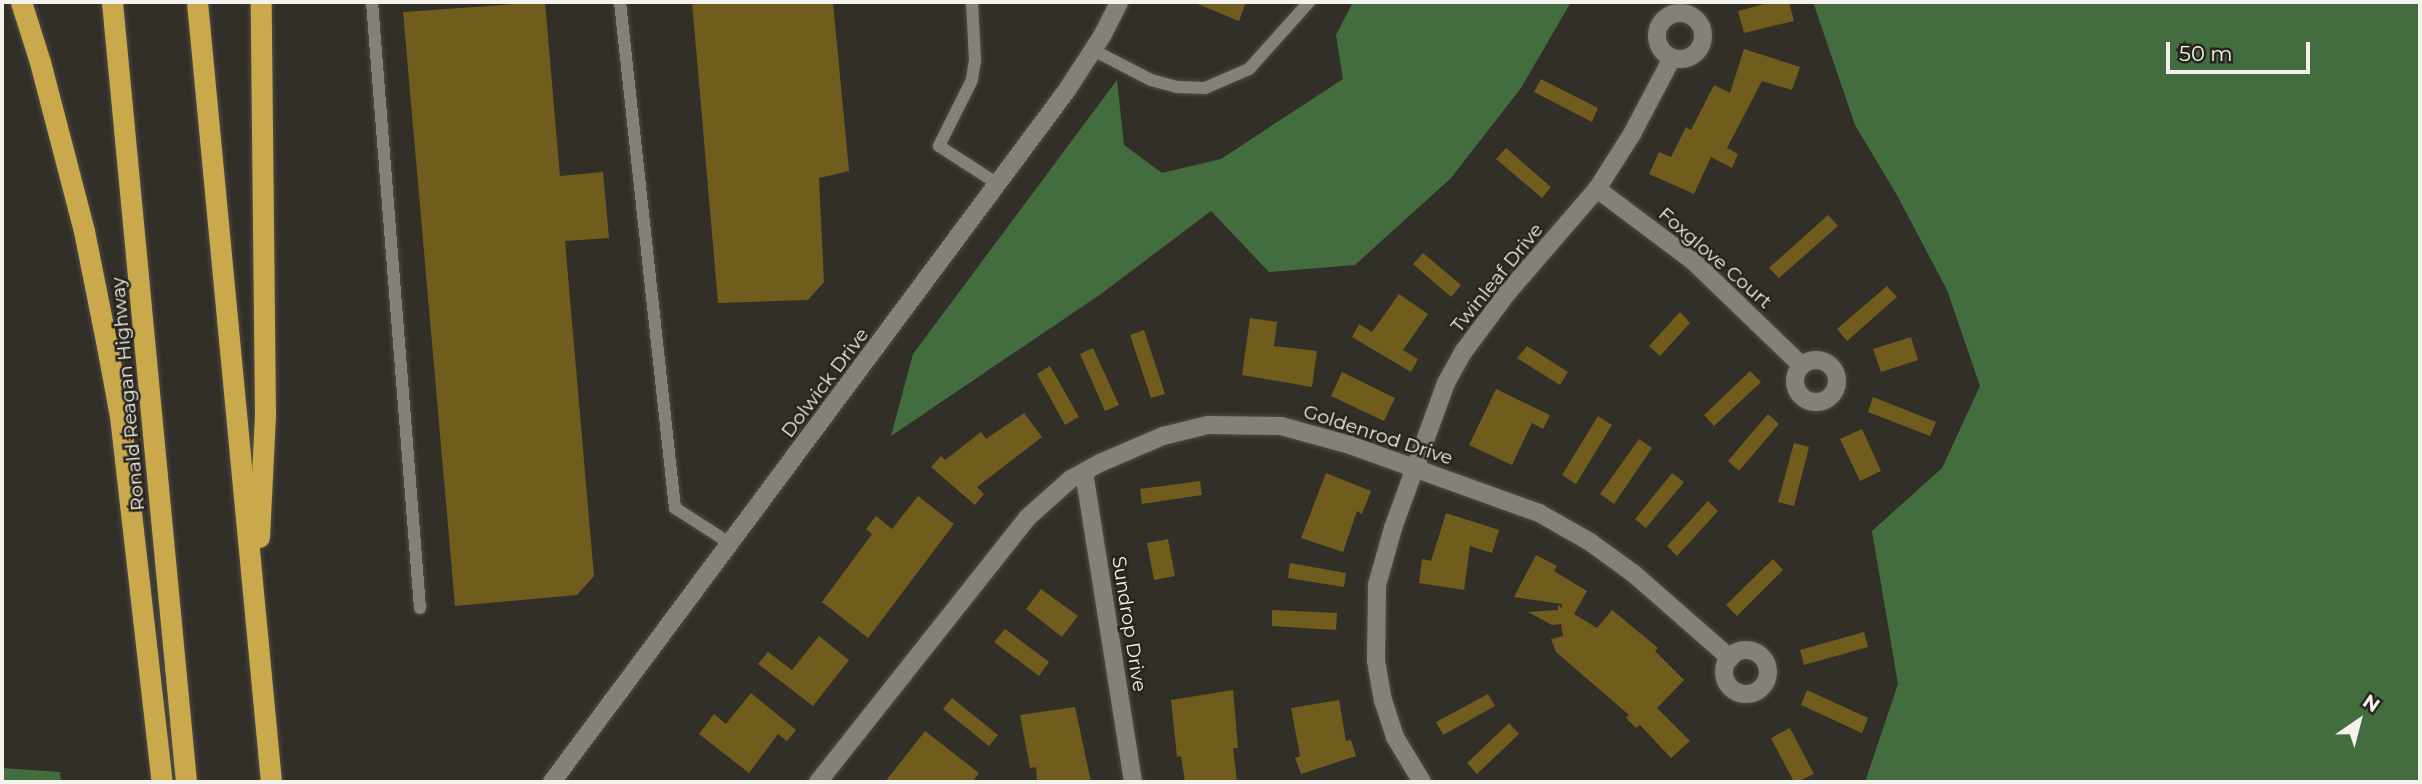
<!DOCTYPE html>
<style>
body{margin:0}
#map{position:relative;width:2422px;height:784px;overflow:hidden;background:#322f28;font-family:Montserrat,sans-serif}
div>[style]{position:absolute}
.forest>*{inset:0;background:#446d3f}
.building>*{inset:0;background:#705c1c}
.roads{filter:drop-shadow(0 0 2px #4e4c45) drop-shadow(0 0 2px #4e4c45)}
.service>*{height:12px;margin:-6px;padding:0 6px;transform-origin:6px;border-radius:6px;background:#848178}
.minor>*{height:18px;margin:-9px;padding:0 9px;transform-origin:9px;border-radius:9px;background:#848178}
.minor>.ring{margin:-9px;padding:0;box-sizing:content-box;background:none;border:18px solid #848178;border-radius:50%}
.secondary>*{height:18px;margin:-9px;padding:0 9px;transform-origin:9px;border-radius:9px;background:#848178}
.motorway>*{height:21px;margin:-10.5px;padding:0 10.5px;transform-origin:10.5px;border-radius:10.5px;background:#c9a94b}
span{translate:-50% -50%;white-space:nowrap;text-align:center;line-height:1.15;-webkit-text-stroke:5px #28251e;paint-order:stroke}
.street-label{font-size:19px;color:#f3f2ec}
.frame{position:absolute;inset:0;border:4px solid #f3f2ec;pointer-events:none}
.north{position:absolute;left:2324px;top:686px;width:70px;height:70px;-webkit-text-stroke:5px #28251e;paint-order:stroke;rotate:35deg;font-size:19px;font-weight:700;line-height:28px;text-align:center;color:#f3f2ec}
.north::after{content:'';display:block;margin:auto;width:24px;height:32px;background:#f3f2ec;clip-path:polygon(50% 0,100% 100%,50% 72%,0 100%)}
.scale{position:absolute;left:2166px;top:42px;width:144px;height:32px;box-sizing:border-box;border:4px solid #f3f2ec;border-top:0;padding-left:9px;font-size:21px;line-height:24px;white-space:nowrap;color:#f3f2ec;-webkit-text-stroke:5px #28251e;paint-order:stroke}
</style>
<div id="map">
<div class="forest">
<div style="clip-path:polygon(1353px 2px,1571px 2px,1521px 88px,1451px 178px,1355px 265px,1269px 272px,1211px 211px,1101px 294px,891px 436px,913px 354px,1117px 80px,1124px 145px,1162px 173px,1221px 159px,1343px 79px,1336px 35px)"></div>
<div style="clip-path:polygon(1813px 2px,2420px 2px,2420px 782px,1865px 782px,1898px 684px,1872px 531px,1942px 468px,1980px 386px,1947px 290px,1898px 197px,1855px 125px)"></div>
<div style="clip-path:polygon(2px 768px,60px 772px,61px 782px,2px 782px)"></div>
</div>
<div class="building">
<div style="clip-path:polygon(545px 2px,560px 176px,603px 172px,609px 238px,565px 241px,594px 576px,577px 595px,455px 606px,403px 12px)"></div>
<div style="clip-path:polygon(692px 2px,833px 2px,849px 171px,819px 178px,824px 282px,808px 300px,718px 303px)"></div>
<div style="clip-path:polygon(1193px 2px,1246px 2px,1239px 21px)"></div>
<div style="clip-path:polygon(1772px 2px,1789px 2px,1794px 21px,1744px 33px,1738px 11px)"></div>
<div style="clip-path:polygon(1744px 49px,1800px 67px,1792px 90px,1762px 81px,1727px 148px,1738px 154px,1732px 168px,1711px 157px,1694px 194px,1649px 174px,1659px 152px,1671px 157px,1686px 127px,1691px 130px,1714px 85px,1730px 93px)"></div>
<div style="clip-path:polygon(1541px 79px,1598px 108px,1592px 122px,1534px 92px)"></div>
<div style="clip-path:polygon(1506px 148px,1551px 187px,1542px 198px,1496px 159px)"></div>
<div style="clip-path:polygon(1828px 215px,1838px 226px,1779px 278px,1769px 268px)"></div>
<div style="clip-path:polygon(1423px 253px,1461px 285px,1451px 297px,1413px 264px)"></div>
<div style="clip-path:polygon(1887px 286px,1897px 297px,1847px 341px,1837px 329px)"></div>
<div style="clip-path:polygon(1399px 294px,1428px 314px,1403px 350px,1418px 359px,1411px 372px,1352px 337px,1359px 324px,1372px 332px)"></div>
<div style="clip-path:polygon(1680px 312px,1690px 323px,1660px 356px,1649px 346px)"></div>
<div style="clip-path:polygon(1250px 318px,1277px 322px,1274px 346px,1317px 351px,1312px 387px,1242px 375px)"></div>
<div style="clip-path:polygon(1144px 330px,1165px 394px,1151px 398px,1130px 335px)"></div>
<div style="clip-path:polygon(1911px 337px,1918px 360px,1881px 372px,1873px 349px)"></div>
<div style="clip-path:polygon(1527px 346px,1568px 372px,1560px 385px,1517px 358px)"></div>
<div style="clip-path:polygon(1093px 348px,1119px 405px,1105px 411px,1080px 354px)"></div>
<div style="clip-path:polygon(1050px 366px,1079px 417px,1065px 425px,1037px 374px)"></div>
<div style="clip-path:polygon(1750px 371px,1761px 382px,1714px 426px,1704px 415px)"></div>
<div style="clip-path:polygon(1342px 372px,1395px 398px,1384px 421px,1331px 396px)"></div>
<div style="clip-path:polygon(1496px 389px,1550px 415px,1543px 429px,1532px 423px,1512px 465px,1469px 445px)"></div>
<div style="clip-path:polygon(1873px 397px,1936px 422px,1930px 436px,1868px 412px)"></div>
<div style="clip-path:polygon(1024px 413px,1042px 437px,977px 487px,984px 494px,975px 505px,931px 467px,941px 456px,945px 460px,981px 432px,986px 439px)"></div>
<div style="clip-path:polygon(1768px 414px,1779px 424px,1739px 471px,1728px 461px)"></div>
<div style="clip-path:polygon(1598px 416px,1612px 425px,1576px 484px,1562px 475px)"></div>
<div style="clip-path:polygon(1862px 429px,1881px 471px,1860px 481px,1840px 439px)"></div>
<div style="clip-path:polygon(1639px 439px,1652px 448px,1614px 504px,1600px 494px)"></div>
<div style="clip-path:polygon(1794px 443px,1809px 447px,1794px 506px,1778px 502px)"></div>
<div style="clip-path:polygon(1326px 473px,1371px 491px,1362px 514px,1357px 511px,1343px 552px,1301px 538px)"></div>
<div style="clip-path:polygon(1672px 473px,1684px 482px,1646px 528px,1635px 519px)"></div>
<div style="clip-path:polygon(1200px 481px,1202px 495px,1142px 504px,1140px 489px)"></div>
<div style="clip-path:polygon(918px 496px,954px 524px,868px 638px,822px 602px,872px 534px,866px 529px,876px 516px,892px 529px)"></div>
<div style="clip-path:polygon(1708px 501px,1718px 511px,1677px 556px,1667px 546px)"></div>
<div style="clip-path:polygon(1446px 513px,1499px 530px,1492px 553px,1470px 546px,1464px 590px,1419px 583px,1422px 559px,1431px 561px)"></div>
<div style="clip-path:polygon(1168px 539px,1175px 576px,1154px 580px,1147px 543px)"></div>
<div style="clip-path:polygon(1536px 555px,1557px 566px,1554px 571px,1587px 591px,1574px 614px,1597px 628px,1612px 610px,1658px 648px,1655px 651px,1684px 680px,1657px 708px,1690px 741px,1671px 758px,1640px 725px,1636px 728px,1626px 718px,1629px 715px,1556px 652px,1551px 639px,1563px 636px,1561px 624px,1552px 625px,1528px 612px,1558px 610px,1558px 605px,1562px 608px,1562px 604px,1514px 597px)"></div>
<div style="clip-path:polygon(1773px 559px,1783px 570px,1737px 616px,1726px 605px)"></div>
<div style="clip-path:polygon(1290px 563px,1346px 573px,1344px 587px,1288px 578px)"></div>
<div style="clip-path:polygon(1041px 589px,1078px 616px,1062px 637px,1026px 609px)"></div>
<div style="clip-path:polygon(1272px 610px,1337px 613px,1336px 630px,1272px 626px)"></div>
<div style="clip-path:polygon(1005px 629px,1049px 662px,1039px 676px,994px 642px)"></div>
<div style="clip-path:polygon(1864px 632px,1868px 647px,1804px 665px,1800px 650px)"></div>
<div style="clip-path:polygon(819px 636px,849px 660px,813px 706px,758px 664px,768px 652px,792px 670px)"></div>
<div style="clip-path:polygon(1233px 690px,1238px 748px,1233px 748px,1237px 782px,1185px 782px,1181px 756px,1177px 757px,1171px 700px)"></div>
<div style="clip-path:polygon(1807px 690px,1868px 718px,1862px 733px,1801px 705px)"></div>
<div style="clip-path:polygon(751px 693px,796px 730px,787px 741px,778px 734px,749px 773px,699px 734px,714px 714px,726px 724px)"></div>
<div style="clip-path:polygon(1488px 694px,1495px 706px,1443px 735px,1436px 722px)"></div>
<div style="clip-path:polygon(952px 698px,998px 735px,989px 746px,943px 709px)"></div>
<div style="clip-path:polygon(1339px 700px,1346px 741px,1351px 740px,1356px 756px,1301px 774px,1295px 758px,1300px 756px,1291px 708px)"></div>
<div style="clip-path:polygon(1075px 707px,1091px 782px,1037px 782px,1036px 767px,1030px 768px,1020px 715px)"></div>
<div style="clip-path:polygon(1509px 723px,1519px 734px,1477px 774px,1467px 763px)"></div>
<div style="clip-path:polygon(1790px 728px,1814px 774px,1797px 782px,1794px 782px,1771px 738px)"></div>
<div style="clip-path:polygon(925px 731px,979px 773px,972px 782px,885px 782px)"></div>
</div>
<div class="roads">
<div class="service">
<div style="left:372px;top:2px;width:608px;rotate:85.47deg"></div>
<div style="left:620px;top:2px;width:509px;rotate:83.8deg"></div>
<div style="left:675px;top:508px;width:67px;rotate:32.7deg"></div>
<div style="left:972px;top:2px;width:58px;rotate:87deg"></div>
<div style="left:975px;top:60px;width:20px;rotate:99deg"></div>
<div style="left:972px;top:80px;width:74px;rotate:116.6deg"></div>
<div style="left:939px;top:146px;width:70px;rotate:32.8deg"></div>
<div style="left:1093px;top:50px;width:65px;rotate:27.3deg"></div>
<div style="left:1151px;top:80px;width:27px;rotate:15deg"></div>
<div style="left:1177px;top:87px;width:28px;rotate:2deg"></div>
<div style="left:1205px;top:88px;width:48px;rotate:-23.4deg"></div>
<div style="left:1249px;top:69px;width:90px;rotate:-48.2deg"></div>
</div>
<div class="minor">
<div class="ring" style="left:1657px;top:13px;width:28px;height:28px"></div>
<div style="left:1597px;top:189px;width:119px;rotate:36.8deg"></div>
<div style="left:1692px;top:260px;width:151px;rotate:43.9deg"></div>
<div class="ring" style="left:1795px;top:360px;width:24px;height:24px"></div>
<div style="left:1084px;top:472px;width:314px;rotate:81deg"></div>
<div class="ring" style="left:1724px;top:650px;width:26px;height:26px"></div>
<div style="left:818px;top:782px;width:337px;rotate:-51.6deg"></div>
<div style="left:1027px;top:518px;width:59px;rotate:-41.6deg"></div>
<div style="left:1071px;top:479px;width:33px;rotate:-29deg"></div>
<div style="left:1100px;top:463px;width:69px;rotate:-23.2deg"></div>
<div style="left:1163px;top:436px;width:46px;rotate:-13.7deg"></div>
<div style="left:1208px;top:425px;width:73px;rotate:0.8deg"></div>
<div style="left:1281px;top:426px;width:72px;rotate:15.4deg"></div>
<div style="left:1350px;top:445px;width:201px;rotate:19.8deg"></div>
<div style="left:1539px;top:513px;width:59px;rotate:29.6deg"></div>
<div style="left:1590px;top:542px;width:54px;rotate:36deg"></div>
<div style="left:1634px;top:574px;width:128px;rotate:41.2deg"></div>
<div style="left:1422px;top:782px;width:52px;rotate:-121deg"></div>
<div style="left:1395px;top:737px;width:38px;rotate:-108deg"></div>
<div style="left:1383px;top:701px;width:41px;rotate:-99.9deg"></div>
<div style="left:1376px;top:661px;width:76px;rotate:-89.2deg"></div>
<div style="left:1377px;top:585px;width:59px;rotate:-74.3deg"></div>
<div style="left:1393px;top:528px;width:154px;rotate:-69.9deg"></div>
<div style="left:1446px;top:383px;width:37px;rotate:-61deg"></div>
<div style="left:1464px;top:351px;width:74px;rotate:-53.3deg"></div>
<div style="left:1508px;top:292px;width:136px;rotate:-49.2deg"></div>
<div style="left:1597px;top:189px;width:65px;rotate:-57.5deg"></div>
<div style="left:1632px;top:134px;width:86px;rotate:-62.2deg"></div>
</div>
<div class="secondary">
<div style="left:552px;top:782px;width:863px;rotate:-53.34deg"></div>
<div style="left:1067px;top:90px;width:64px;rotate:-57.1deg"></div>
<div style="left:1102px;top:36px;width:38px;rotate:-63deg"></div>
</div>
<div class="motorway">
<div style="left:21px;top:2px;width:63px;rotate:72.4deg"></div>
<div style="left:40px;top:62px;width:175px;rotate:75.4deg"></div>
<div style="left:84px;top:231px;width:117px;rotate:78.7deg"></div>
<div style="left:107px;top:346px;width:71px;rotate:79.5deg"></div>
<div style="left:120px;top:416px;width:368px;rotate:83.5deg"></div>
<div style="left:112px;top:2px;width:784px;rotate:84.58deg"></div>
<div style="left:197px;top:2px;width:784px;rotate:84.58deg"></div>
<div style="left:259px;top:537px;width:122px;rotate:-87.2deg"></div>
<div style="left:265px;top:415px;width:413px;rotate:-90.6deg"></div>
</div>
</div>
<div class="street-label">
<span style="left:1715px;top:258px;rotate:41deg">Foxglove Court</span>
<span style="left:1497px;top:278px;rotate:-51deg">Twinleaf Drive</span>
<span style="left:825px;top:383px;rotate:-53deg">Dolwick Drive</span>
<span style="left:128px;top:394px;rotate:-95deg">Ronald Reagan Highway</span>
<span style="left:1378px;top:435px;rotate:18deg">Goldenrod Drive</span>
<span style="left:1129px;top:624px;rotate:81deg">Sundrop Drive</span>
</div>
<div class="frame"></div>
<div class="north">N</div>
<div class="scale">50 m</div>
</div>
